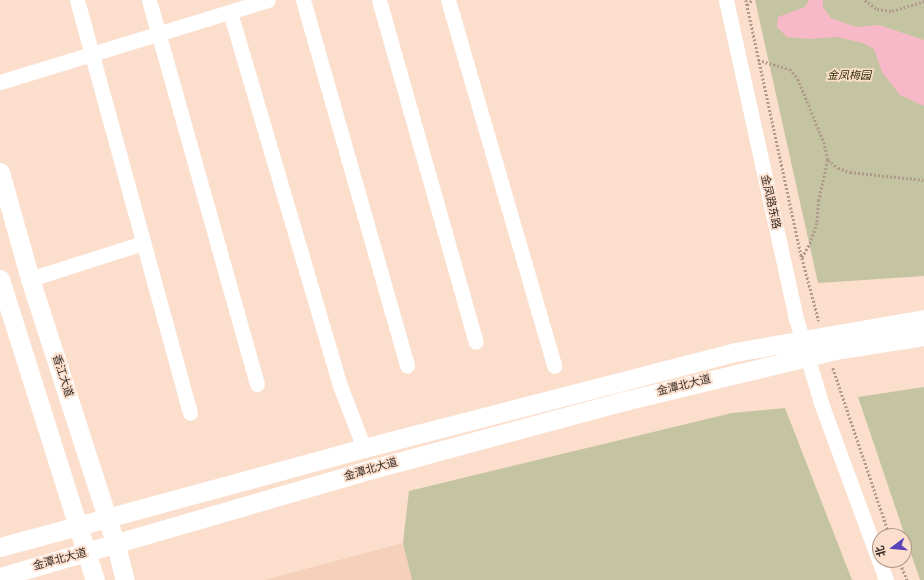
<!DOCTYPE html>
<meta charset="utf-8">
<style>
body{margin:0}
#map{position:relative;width:924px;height:580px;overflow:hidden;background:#fbdecc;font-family:Bitter,"Noto Sans SC",serif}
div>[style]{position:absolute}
.built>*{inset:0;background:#f5d1bb}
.green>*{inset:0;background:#c5c4a2}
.water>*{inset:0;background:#f7b9c8}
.path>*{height:2.5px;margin-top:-1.25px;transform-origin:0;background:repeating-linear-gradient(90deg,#b09a8c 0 2px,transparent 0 4px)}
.minor>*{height:15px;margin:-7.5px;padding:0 7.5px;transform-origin:7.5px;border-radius:7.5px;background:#fff}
.major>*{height:19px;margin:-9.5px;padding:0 9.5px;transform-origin:9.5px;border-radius:9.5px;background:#fff}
span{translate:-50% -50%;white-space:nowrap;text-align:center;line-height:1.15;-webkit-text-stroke:3.5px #fbdecc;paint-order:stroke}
.park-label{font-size:11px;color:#312e01;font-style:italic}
.street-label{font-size:11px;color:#382d26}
.north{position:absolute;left:872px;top:528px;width:40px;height:40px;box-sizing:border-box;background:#fbdecc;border:1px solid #ad978a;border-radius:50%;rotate:254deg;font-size:11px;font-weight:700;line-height:16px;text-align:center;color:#382d26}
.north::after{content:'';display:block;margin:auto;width:14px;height:18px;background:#5a42bb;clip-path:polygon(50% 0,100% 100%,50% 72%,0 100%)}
</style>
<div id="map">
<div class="built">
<div style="clip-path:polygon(403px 543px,412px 580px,264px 580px)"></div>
</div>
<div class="green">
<div style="clip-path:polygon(755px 0,924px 0,924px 276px,818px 283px)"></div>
<div style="clip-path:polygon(924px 387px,924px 580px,920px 580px,858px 397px)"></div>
<div style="clip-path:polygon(785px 408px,852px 580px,412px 580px,403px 543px,409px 491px,732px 413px)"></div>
</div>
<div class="water">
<div style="clip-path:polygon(809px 0,823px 0,823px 7px,831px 18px,856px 27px,879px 25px,924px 40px,924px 106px,900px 95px,882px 72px,874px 49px,863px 43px,837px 37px,810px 39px,787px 37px,777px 27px,778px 17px,805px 7px)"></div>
</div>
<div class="path">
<div style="left:746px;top:0;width:264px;rotate:77.8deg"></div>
<div style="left:802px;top:258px;width:65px;rotate:74.9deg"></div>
<div style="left:865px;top:0;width:15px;rotate:37deg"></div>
<div style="left:877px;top:9px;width:15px;rotate:8deg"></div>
<div style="left:892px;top:11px;width:34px;rotate:-17deg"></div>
<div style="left:747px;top:5px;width:7px;rotate:-45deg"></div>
<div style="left:758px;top:60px;width:33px;rotate:16deg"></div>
<div style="left:790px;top:69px;width:13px;rotate:51deg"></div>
<div style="left:798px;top:79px;width:68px;rotate:67.6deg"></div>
<div style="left:824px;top:142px;width:18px;rotate:77deg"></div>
<div style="left:828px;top:160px;width:41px;rotate:102.7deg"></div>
<div style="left:819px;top:200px;width:23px;rotate:95deg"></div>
<div style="left:817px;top:223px;width:20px;rotate:108deg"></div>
<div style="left:811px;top:242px;width:18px;rotate:119deg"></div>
<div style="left:828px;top:160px;width:13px;rotate:39deg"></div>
<div style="left:838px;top:168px;width:13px;rotate:18deg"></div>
<div style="left:850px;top:172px;width:74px;rotate:6.2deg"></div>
<div style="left:833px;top:368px;width:177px;rotate:71.3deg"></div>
<div style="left:899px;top:560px;width:22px;rotate:68deg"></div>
</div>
<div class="minor">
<div style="left:77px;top:0;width:428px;rotate:74.7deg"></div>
<div style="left:149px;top:0;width:399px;rotate:74.3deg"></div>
<div style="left:303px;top:0;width:380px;rotate:74.1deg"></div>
<div style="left:379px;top:0;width:355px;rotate:74.2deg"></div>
<div style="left:448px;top:0;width:381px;rotate:73.8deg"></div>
<div style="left:726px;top:0;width:322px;rotate:77.6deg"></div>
<div style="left:795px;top:315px;width:92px;rotate:73.5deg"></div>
<div style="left:821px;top:403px;width:189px;rotate:69.8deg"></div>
<div style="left:230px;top:12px;width:387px;rotate:73.6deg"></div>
<div style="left:339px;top:383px;width:70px;rotate:69deg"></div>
<div style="left:0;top:82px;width:280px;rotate:-17deg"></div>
<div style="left:30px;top:279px;width:119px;rotate:-17.7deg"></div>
</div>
<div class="major">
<div style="left:0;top:172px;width:111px;rotate:74.3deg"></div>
<div style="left:30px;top:279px;width:280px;rotate:72.1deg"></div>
<div style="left:116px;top:545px;width:36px;rotate:76deg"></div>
<div style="left:0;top:279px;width:316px;rotate:72.5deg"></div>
<div style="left:0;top:547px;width:377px;rotate:-15.2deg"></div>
<div style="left:364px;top:448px;width:383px;rotate:-14.5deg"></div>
<div style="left:735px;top:352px;width:192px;rotate:-9.9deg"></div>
<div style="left:0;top:577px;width:387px;rotate:-16.2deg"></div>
<div style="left:372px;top:469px;width:265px;rotate:-15.1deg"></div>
<div style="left:628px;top:400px;width:219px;rotate:-13.5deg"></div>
<div style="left:841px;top:349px;width:84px;rotate:-8.9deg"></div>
</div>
<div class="park-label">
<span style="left:849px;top:76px">金凤梅园</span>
</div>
<div class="street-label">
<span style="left:770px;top:202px;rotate:77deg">金凤路东路</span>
<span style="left:62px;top:376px;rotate:72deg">香江大道</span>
<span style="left:684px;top:386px;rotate:-14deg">金潭北大道</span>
<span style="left:371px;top:470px;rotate:-16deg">金潭北大道</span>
<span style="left:60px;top:560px;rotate:-15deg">金潭北大道</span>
</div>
<div class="north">北</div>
</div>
